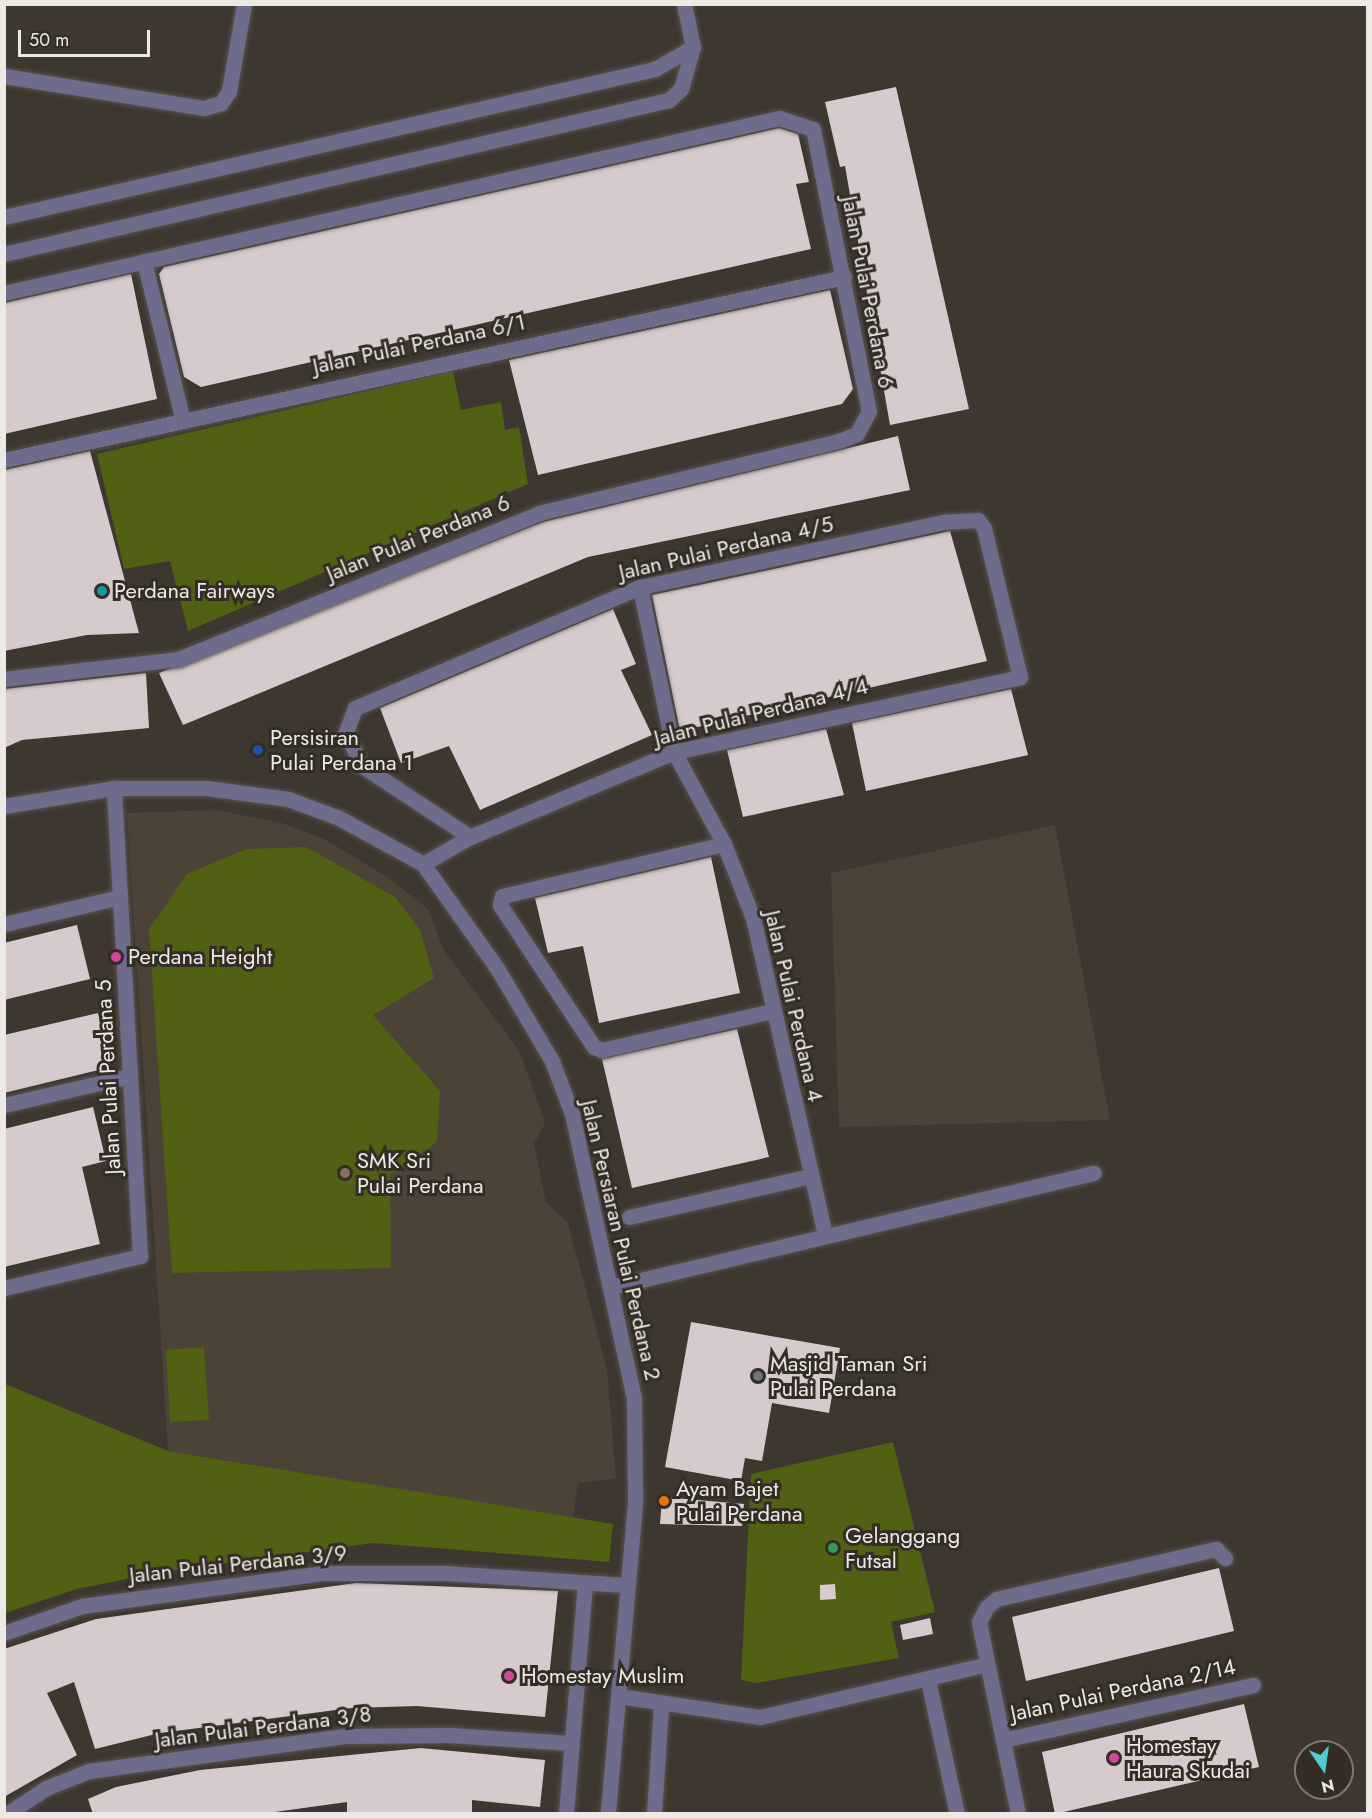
<!DOCTYPE html>
<style>
body{margin:0}
#map{position:relative;width:1372px;height:1818px;overflow:hidden;background:#3d3730;font-family:Jost,sans-serif}
div>[style]{position:absolute}
.built>*{inset:0;background:#4d4237}
.green>*{inset:0;background:#516012}
.building>*{inset:0;background:#d6cacd}
.roads{filter:drop-shadow(0 0 2px #59534d) drop-shadow(0 0 2px #59534d)}
.minor>*{height:15px;margin:-7.5px;padding:0 7.5px;transform-origin:7.5px;border-radius:7.5px;background:#6f6b8c}
.tertiary>*{height:15px;margin:-7.5px;padding:0 7.5px;transform-origin:7.5px;border-radius:7.5px;background:#6f6b8c}
.dots>*{width:16px;height:16px;translate:-50% -50%;box-sizing:border-box;border:3px solid #332d26;border-radius:50%}
span{translate:-50% -50%;white-space:nowrap;text-align:center;line-height:1.15;-webkit-text-stroke:6px #332d26;paint-order:stroke}
.street-label{font-size:22px;color:#ede9e5}
.poi-label{font-size:22px;color:#ede9e5}
.left{translate:0 -50%;text-align:left}
.frame{position:absolute;inset:0;border:6px solid #ede9e5;pointer-events:none}
.north{position:absolute;left:1294px;top:1740px;width:60px;height:60px;box-sizing:border-box;background:#332d26;border:2px solid #7d7872;border-radius:50%;rotate:167deg;font-size:16px;font-weight:700;line-height:24px;text-align:center;color:#ede9e5}
.north::after{content:'';display:block;margin:auto;width:21px;height:27px;background:#52cbd8;clip-path:polygon(50% 0,100% 100%,50% 72%,0 100%)}
.scale{position:absolute;left:18px;top:30px;width:132px;height:27px;box-sizing:border-box;border:3px solid #ede9e5;border-top:0;padding-left:8px;font-size:18px;line-height:21px;white-space:nowrap;color:#ede9e5;-webkit-text-stroke:4px #332d26;paint-order:stroke}
</style>
<div id="map">
<div class="built">
<div style="clip-path:polygon(216px 810px,282px 823px,326px 840px,389px 878px,429px 910px,443px 949px,519px 1050px,545px 1123px,534px 1144px,546px 1202px,568px 1223px,607px 1369px,616px 1479px,578px 1483px,573px 1518px,168px 1451px,127px 813px)"></div>
<div style="clip-path:polygon(1055px 825px,1110px 1120px,839px 1127px,831px 873px)"></div>
</div>
<div class="green">
<div style="clip-path:polygon(453px 371px,461px 410px,501px 402px,505px 430px,519px 427px,528px 484px,188px 631px,170px 561px,124px 569px,97px 454px)"></div>
<div style="clip-path:polygon(306px 847px,395px 897px,420px 930px,434px 978px,373px 1015px,440px 1091px,437px 1142px,390px 1175px,391px 1268px,172px 1273px,149px 929px,187px 874px,246px 849px)"></div>
<div style="clip-path:polygon(204px 1347px,209px 1420px,170px 1422px,166px 1350px)"></div>
<div style="clip-path:polygon(5px 1384px,168px 1451px,613px 1524px,609px 1562px,373px 1543px,161px 1572px,77px 1589px,5px 1613px)"></div>
<div style="clip-path:polygon(893px 1442px,935px 1612px,891px 1622px,899px 1658px,756px 1683px,741px 1680px,751px 1474px)"></div>
</div>
<div class="building">
<div style="clip-path:polygon(896px 87px,969px 409px,890px 425px,845px 166px,840px 167px,825px 102px)"></div>
<div style="clip-path:polygon(779px 128px,798px 134px,809px 182px,796px 184px,811px 249px,201px 387px,184px 377px,159px 274px,164px 267px)"></div>
<div style="clip-path:polygon(131px 274px,157px 399px,4px 434px,4px 303px)"></div>
<div style="clip-path:polygon(830px 290px,853px 389px,842px 404px,538px 475px,509px 360px)"></div>
<div style="clip-path:polygon(898px 436px,910px 490px,588px 557px,183px 725px,159px 673px,543px 522px)"></div>
<div style="clip-path:polygon(90px 451px,139px 633px,87px 635px,4px 651px,4px 470px)"></div>
<div style="clip-path:polygon(950px 531px,987px 661px,680px 731px,652px 595px)"></div>
<div style="clip-path:polygon(613px 609px,636px 664px,621px 670px,652px 735px,480px 810px,449px 746px,401px 763px,380px 708px)"></div>
<div style="clip-path:polygon(146px 673px,149px 728px,22px 740px,4px 748px,4px 689px)"></div>
<div style="clip-path:polygon(1011px 689px,1028px 755px,866px 791px,852px 723px)"></div>
<div style="clip-path:polygon(826px 729px,844px 795px,743px 817px,727px 750px)"></div>
<div style="clip-path:polygon(711px 857px,740px 993px,599px 1023px,583px 946px,548px 953px,535px 898px)"></div>
<div style="clip-path:polygon(77px 925px,90px 979px,4px 1000px,4px 943px)"></div>
<div style="clip-path:polygon(98px 1013px,111px 1067px,4px 1093px,4px 1035px)"></div>
<div style="clip-path:polygon(737px 1029px,769px 1157px,632px 1188px,602px 1059px)"></div>
<div style="clip-path:polygon(93px 1107px,106px 1161px,82px 1167px,100px 1244px,4px 1267px,4px 1129px)"></div>
<div style="clip-path:polygon(691px 1322px,840px 1348px,829px 1413px,772px 1403px,762px 1461px,745px 1458px,741px 1481px,665px 1467px)"></div>
<div style="clip-path:polygon(662px 1497px,744px 1504px,742px 1526px,660px 1524px)"></div>
<div style="clip-path:polygon(1219px 1568px,1234px 1631px,1026px 1681px,1012px 1617px)"></div>
<div style="clip-path:polygon(356px 1583px,558px 1591px,545px 1717px,417px 1706px,351px 1708px,160px 1733px,95px 1749px,74px 1682px,47px 1693px,77px 1755px,4px 1797px,4px 1649px,96px 1619px)"></div>
<div style="clip-path:polygon(835px 1584px,836px 1599px,820px 1600px,820px 1585px)"></div>
<div style="clip-path:polygon(930px 1618px,933px 1634px,903px 1640px,900px 1625px)"></div>
<div style="clip-path:polygon(1244px 1704px,1259px 1767px,1055px 1814px,1042px 1752px)"></div>
<div style="clip-path:polygon(421px 1748px,545px 1760px,540px 1807px,472px 1800px,472px 1814px,347px 1814px,347px 1802px,260px 1814px,93px 1814px,88px 1799px,116px 1787px,200px 1770px)"></div>
</div>
<div class="roads">
<div class="minor">
<div style="left:684px;top:4px;width:44px;rotate:78.2deg"></div>
<div style="left:4px;top:76px;width:203px;rotate:9.1deg"></div>
<div style="left:204px;top:108px;width:18px;rotate:-16deg"></div>
<div style="left:221px;top:103px;width:14px;rotate:-56deg"></div>
<div style="left:229px;top:91px;width:88px;rotate:-80.2deg"></div>
<div style="left:144px;top:261px;width:161px;rotate:76.3deg"></div>
<div style="left:4px;top:293px;width:795px;rotate:-12.72deg"></div>
<div style="left:779px;top:118px;width:36px;rotate:18deg"></div>
<div style="left:813px;top:129px;width:288px;rotate:78.8deg"></div>
<div style="left:869px;top:411px;width:26px;rotate:118deg"></div>
<div style="left:857px;top:434px;width:19px;rotate:159deg"></div>
<div style="left:839px;top:441px;width:308px;rotate:166.5deg"></div>
<div style="left:540px;top:513px;width:389px;rotate:158deg"></div>
<div style="left:179px;top:659px;width:176px;rotate:173.5deg"></div>
<div style="left:4px;top:460px;width:860px;rotate:-12.29deg"></div>
<div style="left:640px;top:587px;width:168px;rotate:78.4deg"></div>
<div style="left:674px;top:752px;width:105px;rotate:61.5deg"></div>
<div style="left:724px;top:844px;width:79px;rotate:68.6deg"></div>
<div style="left:753px;top:918px;width:326px;rotate:77.2deg"></div>
<div style="left:724px;top:844px;width:228px;rotate:166.8deg"></div>
<div style="left:502px;top:896px;width:9px;rotate:103deg"></div>
<div style="left:500px;top:905px;width:170px;rotate:56.5deg"></div>
<div style="left:594px;top:1047px;width:9px;rotate:21deg"></div>
<div style="left:602px;top:1050px;width:174px;rotate:-12.9deg"></div>
<div style="left:423px;top:864px;width:54px;rotate:-29.9deg"></div>
<div style="left:470px;top:837px;width:221px;rotate:-22.6deg"></div>
<div style="left:674px;top:752px;width:354px;rotate:-12.2deg"></div>
<div style="left:1020px;top:677px;width:153px;rotate:-103.6deg"></div>
<div style="left:984px;top:528px;width:10px;rotate:-127deg"></div>
<div style="left:978px;top:520px;width:34px;rotate:177deg"></div>
<div style="left:944px;top:522px;width:311px;rotate:167.9deg"></div>
<div style="left:640px;top:587px;width:310px;rotate:157deg"></div>
<div style="left:355px;top:708px;width:26px;rotate:111deg"></div>
<div style="left:346px;top:732px;width:36px;rotate:66deg"></div>
<div style="left:361px;top:765px;width:131px;rotate:33.4deg"></div>
<div style="left:4px;top:924px;width:119px;rotate:-13.1deg"></div>
<div style="left:4px;top:1105px;width:129px;rotate:-13deg"></div>
<div style="left:629px;top:1217px;width:187px;rotate:-12.7deg"></div>
<div style="left:611px;top:1287px;width:496px;rotate:-13.3deg"></div>
<div style="left:4px;top:1288px;width:140px;rotate:-13.2deg"></div>
<div style="left:140px;top:1256px;width:469px;rotate:-93.2deg"></div>
<div style="left:4px;top:1633px;width:83px;rotate:-19.1deg"></div>
<div style="left:82px;top:1606px;width:244px;rotate:-7.8deg"></div>
<div style="left:324px;top:1573px;width:121px"></div>
<div style="left:445px;top:1573px;width:180px;rotate:3.8deg"></div>
<div style="left:928px;top:1680px;width:137px;rotate:77.8deg"></div>
<div style="left:619px;top:1696px;width:143px;rotate:8.5deg"></div>
<div style="left:760px;top:1717px;width:233px;rotate:-13.1deg"></div>
<div style="left:1003px;top:1740px;width:256px;rotate:-12.4deg"></div>
<div style="left:7px;top:1814px;width:47px;rotate:-33.7deg"></div>
<div style="left:46px;top:1788px;width:46px;rotate:-21.6deg"></div>
<div style="left:89px;top:1771px;width:258px;rotate:-7.8deg"></div>
<div style="left:345px;top:1736px;width:105px;rotate:-0.5deg"></div>
<div style="left:450px;top:1735px;width:121px;rotate:3.8deg"></div>
<div style="left:566px;top:1814px;width:232px;rotate:-85.3deg"></div>
<div style="left:654px;top:1814px;width:109px;rotate:-86.3deg"></div>
<div style="left:1018px;top:1814px;width:196px;rotate:-101.5deg"></div>
<div style="left:979px;top:1622px;width:16px;rotate:-63deg"></div>
<div style="left:986px;top:1608px;width:13px;rotate:-42deg"></div>
<div style="left:996px;top:1599px;width:226px;rotate:-12.8deg"></div>
<div style="left:1216px;top:1549px;width:13px;rotate:45deg"></div>
</div>
<div class="tertiary">
<div style="left:4px;top:217px;width:668px;rotate:-12.81deg"></div>
<div style="left:655px;top:69px;width:44px;rotate:-30.1deg"></div>
<div style="left:4px;top:254px;width:683px;rotate:-13.04deg"></div>
<div style="left:669px;top:100px;width:16px;rotate:-43deg"></div>
<div style="left:681px;top:89px;width:44px;rotate:-74.1deg"></div>
<div style="left:4px;top:806px;width:111px;rotate:-9.3deg"></div>
<div style="left:114px;top:788px;width:92px"></div>
<div style="left:206px;top:788px;width:83px;rotate:7.6deg"></div>
<div style="left:288px;top:799px;width:54px;rotate:20.4deg"></div>
<div style="left:339px;top:818px;width:96px;rotate:28.7deg"></div>
<div style="left:423px;top:864px;width:128px;rotate:54.6deg"></div>
<div style="left:497px;top:968px;width:108px;rotate:59.4deg"></div>
<div style="left:552px;top:1061px;width:57px;rotate:69.3deg"></div>
<div style="left:572px;top:1114px;width:292px;rotate:77.7deg"></div>
<div style="left:634px;top:1399px;width:104px;rotate:89.4deg"></div>
<div style="left:635px;top:1503px;width:312px;rotate:95deg"></div>
</div>
</div>
<div class="dots">
<div style="left:102px;top:591px;background:#0f9aa8"></div>
<div style="left:258px;top:750px;background:#1a4fb4"></div>
<div style="left:116px;top:957px;background:#d1479c"></div>
<div style="left:345px;top:1173px;background:#8d6e63"></div>
<div style="left:758px;top:1376px;background:#6b7280"></div>
<div style="left:664px;top:1501px;background:#e8710a"></div>
<div style="left:833px;top:1548px;background:#2e9e5b"></div>
<div style="left:509px;top:1676px;background:#d1479c"></div>
<div style="left:1114px;top:1758px;background:#d1479c"></div>
</div>
<div class="street-label">
<span style="left:868px;top:292px;rotate:79deg">Jalan Pulai Perdana 6</span>
<span style="left:419px;top:344px;rotate:-12deg">Jalan Pulai Perdana 6/1</span>
<span style="left:418px;top:538px;rotate:-22deg">Jalan Pulai Perdana 6</span>
<span style="left:726px;top:548px;rotate:-13deg">Jalan Pulai Perdana 4/5</span>
<span style="left:761px;top:712px;rotate:-14deg">Jalan Pulai Perdana 4/4</span>
<span style="left:794px;top:1006px;rotate:77deg">Jalan Pulai Perdana 4</span>
<span style="left:108px;top:1077px;rotate:-93deg">Jalan Pulai Perdana 5</span>
<span style="left:621px;top:1240px;rotate:77deg">Jalan Persiaran Pulai Perdana 2</span>
<span style="left:238px;top:1564px;rotate:-6deg">Jalan Pulai Perdana 3/9</span>
<span style="left:1123px;top:1690px;rotate:-12deg">Jalan Pulai Perdana 2/14</span>
<span style="left:263px;top:1727px;rotate:-7deg">Jalan Pulai Perdana 3/8</span>
</div>
<div class="poi-label">
<span class="left" style="left:114px;top:591px">Perdana Fairways</span>
<span class="left" style="left:270px;top:750px">Persisiran<br>Pulai Perdana 1</span>
<span class="left" style="left:128px;top:957px">Perdana Height</span>
<span class="left" style="left:357px;top:1173px">SMK Sri<br>Pulai Perdana</span>
<span class="left" style="left:770px;top:1376px">Masjid Taman Sri<br>Pulai Perdana</span>
<span class="left" style="left:676px;top:1501px">Ayam Bajet<br>Pulai Perdana</span>
<span class="left" style="left:845px;top:1548px">Gelanggang<br>Futsal</span>
<span class="left" style="left:521px;top:1676px">Homestay Muslim</span>
<span class="left" style="left:1126px;top:1758px">Homestay<br>Haura Skudai</span>
</div>
<div class="frame"></div>
<div class="north">N</div>
<div class="scale">50 m</div>
</div>
